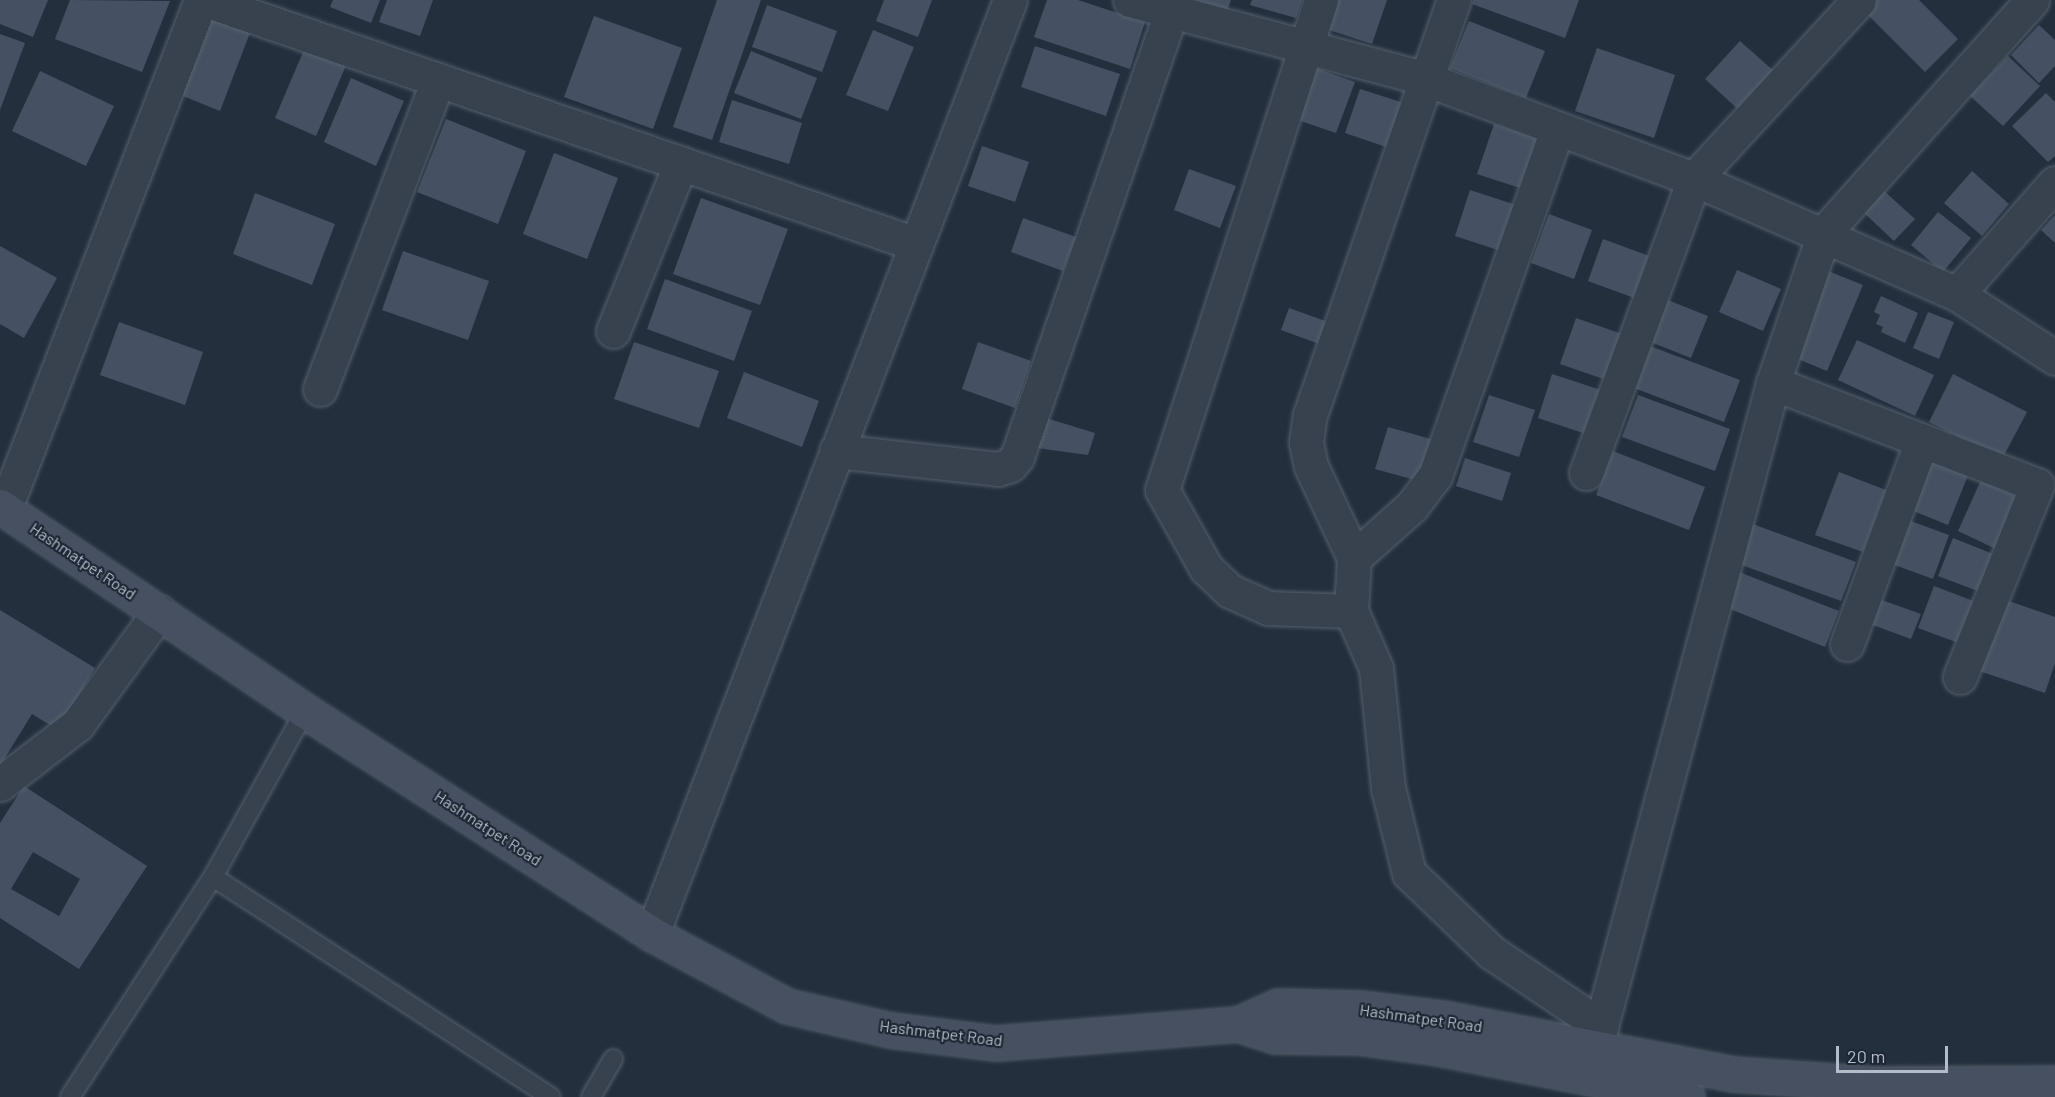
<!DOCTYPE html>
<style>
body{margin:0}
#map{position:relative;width:2055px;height:1097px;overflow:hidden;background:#242f3e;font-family:Barlow,sans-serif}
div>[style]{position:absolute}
.building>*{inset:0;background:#455162}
.roads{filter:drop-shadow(0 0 2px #565f6c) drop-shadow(0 0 2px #565f6c)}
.service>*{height:18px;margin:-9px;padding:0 9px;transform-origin:9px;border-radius:9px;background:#38414e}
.minor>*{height:33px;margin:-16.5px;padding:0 16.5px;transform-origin:16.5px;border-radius:16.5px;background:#38414e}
.tertiary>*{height:33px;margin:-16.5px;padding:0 16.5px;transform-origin:16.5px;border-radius:16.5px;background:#38414e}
.secondary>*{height:33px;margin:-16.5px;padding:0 16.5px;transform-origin:16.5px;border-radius:16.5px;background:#465061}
span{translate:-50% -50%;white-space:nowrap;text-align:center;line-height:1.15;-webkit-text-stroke:4.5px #1d2633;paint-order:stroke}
.street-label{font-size:16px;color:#b4bcc9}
.scale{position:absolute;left:1836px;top:1046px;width:112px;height:27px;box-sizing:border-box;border:3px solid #b4bcc9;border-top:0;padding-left:8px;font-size:18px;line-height:21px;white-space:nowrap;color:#b4bcc9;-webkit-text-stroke:4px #1d2633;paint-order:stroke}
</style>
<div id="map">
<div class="building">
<div style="clip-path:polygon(0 0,48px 0,33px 37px,0 24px)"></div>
<div style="clip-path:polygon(70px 0,170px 1px,142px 72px,55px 39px)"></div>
<div style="clip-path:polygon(333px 0,380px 0,371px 23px,330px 7px)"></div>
<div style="clip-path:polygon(387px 0,433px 0,420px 36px,379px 22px)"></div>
<div style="clip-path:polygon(717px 0,761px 0,712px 140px,673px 127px)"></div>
<div style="clip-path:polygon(884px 0,932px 0,918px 37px,876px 21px)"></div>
<div style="clip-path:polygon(1047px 0,1078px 0,1145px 22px,1130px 69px,1034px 37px)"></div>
<div style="clip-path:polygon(1196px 0,1231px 0,1227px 11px)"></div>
<div style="clip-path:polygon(1252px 0,1302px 0,1296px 18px,1250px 5px)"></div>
<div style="clip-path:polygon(1329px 0,1387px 0,1372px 44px,1320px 27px)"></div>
<div style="clip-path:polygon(1473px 0,1579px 0,1565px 38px,1472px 4px)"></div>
<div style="clip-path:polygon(1875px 0,1919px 0,1958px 39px,1925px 72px,1864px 11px)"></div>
<div style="clip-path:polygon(767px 5px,837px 31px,822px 72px,752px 47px)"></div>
<div style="clip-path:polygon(207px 7px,253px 25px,220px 111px,173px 92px)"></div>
<div style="clip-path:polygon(594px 16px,682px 48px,653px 129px,564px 97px)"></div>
<div style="clip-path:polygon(1469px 21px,1545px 51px,1526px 98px,1450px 68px)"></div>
<div style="clip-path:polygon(2039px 25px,2055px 40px,2055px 66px,2039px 83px,2011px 55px)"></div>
<div style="clip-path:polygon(873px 30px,914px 47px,888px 111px,846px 95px)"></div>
<div style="clip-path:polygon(0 34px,25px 43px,0 110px)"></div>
<div style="clip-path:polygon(1740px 41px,1776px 73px,1741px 112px,1705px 79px)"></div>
<div style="clip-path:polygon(306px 45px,347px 63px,316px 136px,275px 118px)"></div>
<div style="clip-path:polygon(1035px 46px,1120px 74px,1106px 116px,1021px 87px)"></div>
<div style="clip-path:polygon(1597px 48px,1675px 75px,1654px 138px,1575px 111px)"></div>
<div style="clip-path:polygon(751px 51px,817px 78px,801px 119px,734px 93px)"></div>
<div style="clip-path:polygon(2008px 56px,2040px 86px,2003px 126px,1970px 96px)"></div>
<div style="clip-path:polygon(1307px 65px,1355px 82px,1336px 133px,1289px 117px)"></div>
<div style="clip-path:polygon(40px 71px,114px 106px,86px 166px,12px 131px)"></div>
<div style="clip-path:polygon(351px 78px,404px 101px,376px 166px,324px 142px)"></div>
<div style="clip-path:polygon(1360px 89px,1404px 103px,1389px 148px,1345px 133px)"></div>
<div style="clip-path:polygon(2046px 93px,2055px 102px,2055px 156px,2048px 162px,2012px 126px)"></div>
<div style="clip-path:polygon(732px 100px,802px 123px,789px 164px,719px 142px)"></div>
<div style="clip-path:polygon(446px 119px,526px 151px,498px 224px,417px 192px)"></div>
<div style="clip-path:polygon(1494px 124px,1540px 139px,1523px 189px,1477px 174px)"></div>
<div style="clip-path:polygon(982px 146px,1029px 162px,1015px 202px,968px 186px)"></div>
<div style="clip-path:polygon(554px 153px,618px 178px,587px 259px,523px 234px)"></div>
<div style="clip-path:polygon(1189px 169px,1236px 186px,1220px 228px,1174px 210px)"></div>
<div style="clip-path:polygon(1972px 171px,2009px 204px,1982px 236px,1944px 203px)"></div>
<div style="clip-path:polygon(1470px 190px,1516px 205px,1501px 251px,1455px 236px)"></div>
<div style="clip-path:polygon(1883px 190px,1915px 219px,1894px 241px,1863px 212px)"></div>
<div style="clip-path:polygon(255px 193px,335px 224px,312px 285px,233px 254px)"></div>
<div style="clip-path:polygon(701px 198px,788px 229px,760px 305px,673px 274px)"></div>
<div style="clip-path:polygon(1938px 212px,1971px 238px,1943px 272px,1911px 245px)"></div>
<div style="clip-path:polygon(1549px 214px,1592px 230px,1574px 279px,1531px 263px)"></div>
<div style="clip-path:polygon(2055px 215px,2055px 243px,2041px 230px)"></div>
<div style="clip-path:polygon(1023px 218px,1076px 237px,1063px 271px,1011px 252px)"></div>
<div style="clip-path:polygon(1603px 239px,1652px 257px,1637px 299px,1588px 281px)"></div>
<div style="clip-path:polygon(0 246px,57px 278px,24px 338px,0 324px)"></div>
<div style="clip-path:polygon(403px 251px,489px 281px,468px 340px,382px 310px)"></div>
<div style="clip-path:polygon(1737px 270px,1781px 289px,1763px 331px,1719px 312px)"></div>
<div style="clip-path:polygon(1828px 271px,1863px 285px,1827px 371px,1793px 357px)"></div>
<div style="clip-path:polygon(665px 279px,752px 311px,734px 361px,647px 329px)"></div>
<div style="clip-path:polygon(1881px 296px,1918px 313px,1905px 343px,1881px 332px,1883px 327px,1876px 324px,1880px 315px,1874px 312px)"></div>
<div style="clip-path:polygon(1660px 297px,1708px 316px,1691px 358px,1643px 339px)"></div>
<div style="clip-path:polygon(1289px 308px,1331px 323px,1322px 345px,1281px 330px)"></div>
<div style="clip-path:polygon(1928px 312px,1954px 322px,1939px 359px,1913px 348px)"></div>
<div style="clip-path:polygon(1576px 318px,1628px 336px,1612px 382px,1560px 364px)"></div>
<div style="clip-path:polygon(119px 322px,203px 352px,185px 405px,100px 375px)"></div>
<div style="clip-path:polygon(1857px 340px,1934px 375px,1915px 416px,1838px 380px)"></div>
<div style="clip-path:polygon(634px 342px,719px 371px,699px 428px,614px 399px)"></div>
<div style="clip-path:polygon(978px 342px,1031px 361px,1015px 408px,962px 389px)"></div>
<div style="clip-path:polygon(1650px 346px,1740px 380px,1724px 422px,1634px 388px)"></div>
<div style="clip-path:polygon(744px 372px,819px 401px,802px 447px,727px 418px)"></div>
<div style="clip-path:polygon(1552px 374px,1610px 393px,1595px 437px,1538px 418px)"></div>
<div style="clip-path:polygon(1953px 374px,2027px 412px,2002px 459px,1929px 422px)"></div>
<div style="clip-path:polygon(1489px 395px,1535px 410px,1519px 457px,1473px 442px)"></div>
<div style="clip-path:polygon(1638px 395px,1730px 429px,1715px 471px,1622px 437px)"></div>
<div style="clip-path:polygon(1046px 418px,1095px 433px,1088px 455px,1037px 448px)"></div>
<div style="clip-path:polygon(1388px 427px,1438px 441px,1426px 483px,1375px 469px)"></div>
<div style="clip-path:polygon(1613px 451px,1705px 487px,1689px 530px,1596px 495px)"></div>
<div style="clip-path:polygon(1927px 456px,1969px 473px,1948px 525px,1906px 508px)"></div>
<div style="clip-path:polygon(1465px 458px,1511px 473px,1502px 501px,1456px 486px)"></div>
<div style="clip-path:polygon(1839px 472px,1886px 490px,1863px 552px,1815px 535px)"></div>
<div style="clip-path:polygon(1981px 480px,2022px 499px,1998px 550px,1958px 531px)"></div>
<div style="clip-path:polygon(1908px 520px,1949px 535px,1933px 579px,1892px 564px)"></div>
<div style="clip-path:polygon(1750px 523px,1856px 562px,1841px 601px,1736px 563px)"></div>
<div style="clip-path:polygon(1953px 538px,1998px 556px,1983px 593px,1938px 576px)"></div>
<div style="clip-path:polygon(1739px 572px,1839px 611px,1825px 647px,1725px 607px)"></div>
<div style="clip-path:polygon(1934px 586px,1976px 602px,1961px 644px,1918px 628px)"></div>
<div style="clip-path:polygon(1879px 599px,1921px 614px,1911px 639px,1870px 624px)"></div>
<div style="clip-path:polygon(2003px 599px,2055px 617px,2055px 663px,2045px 693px,1979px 671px)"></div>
<div style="clip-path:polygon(0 610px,95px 668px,58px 730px,32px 714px,0 766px)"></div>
<div style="clip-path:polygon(evenodd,24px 786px,147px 866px,79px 969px,0 918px,0 823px,24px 786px,33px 852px,80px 879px,59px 916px,11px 889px,33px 852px)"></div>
</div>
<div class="roads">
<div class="service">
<div style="left:213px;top:877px;width:403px;rotate:33.1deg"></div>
<div style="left:70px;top:1097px;width:262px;rotate:-57deg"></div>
<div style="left:213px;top:877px;width:190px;rotate:-61deg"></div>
<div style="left:591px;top:1097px;width:44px;rotate:-59.9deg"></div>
</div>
<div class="minor">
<div style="left:205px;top:0;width:752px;rotate:18.94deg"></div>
<div style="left:1130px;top:0;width:306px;rotate:14.9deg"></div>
<div style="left:1426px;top:79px;width:286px;rotate:20.5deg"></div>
<div style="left:1694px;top:179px;width:287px;rotate:23.6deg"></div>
<div style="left:1957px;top:294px;width:117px;rotate:33.1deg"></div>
<div style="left:1321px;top:0;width:515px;rotate:107.98deg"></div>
<div style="left:1162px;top:490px;width:90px;rotate:60.6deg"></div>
<div style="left:1206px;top:568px;width:33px;rotate:44deg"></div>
<div style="left:1230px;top:591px;width:42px;rotate:24.1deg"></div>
<div style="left:1268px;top:608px;width:83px;rotate:2.1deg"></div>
<div style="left:1351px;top:611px;width:62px;rotate:66.3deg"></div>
<div style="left:1376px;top:668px;width:121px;rotate:84.3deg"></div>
<div style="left:1388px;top:788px;width:88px;rotate:76.1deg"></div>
<div style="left:1409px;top:873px;width:114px;rotate:43.9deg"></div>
<div style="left:1491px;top:952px;width:133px;rotate:33.9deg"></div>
<div style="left:1957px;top:294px;width:148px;rotate:-48.6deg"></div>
<div style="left:613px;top:331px;width:181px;rotate:-68deg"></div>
<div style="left:1773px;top:383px;width:283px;rotate:21.1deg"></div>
<div style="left:2037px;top:485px;width:207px;rotate:111.9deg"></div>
<div style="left:320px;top:389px;width:331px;rotate:-69.1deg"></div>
<div style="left:836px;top:451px;width:163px;rotate:6.3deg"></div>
<div style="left:998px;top:469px;width:13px;rotate:-18deg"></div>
<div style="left:1010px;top:465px;width:11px;rotate:-49deg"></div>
<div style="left:1017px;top:457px;width:484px;rotate:-70.9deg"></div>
<div style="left:1586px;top:473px;width:313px;rotate:-69.8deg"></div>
<div style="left:1694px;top:179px;width:243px;rotate:-47.3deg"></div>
<div style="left:5px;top:508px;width:544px;rotate:-68.9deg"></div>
<div style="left:1354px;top:558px;width:78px;rotate:-41.9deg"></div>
<div style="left:1412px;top:506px;width:38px;rotate:-53deg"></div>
<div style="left:1435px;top:476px;width:367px;rotate:-70.6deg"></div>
<div style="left:1351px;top:611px;width:53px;rotate:-86.8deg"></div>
<div style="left:1354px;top:558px;width:102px;rotate:-115.1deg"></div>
<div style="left:1311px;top:466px;width:25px;rotate:-102deg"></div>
<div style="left:1306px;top:442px;width:27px;rotate:-82deg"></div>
<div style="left:1310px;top:415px;width:439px;rotate:-70.9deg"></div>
<div style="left:1847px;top:644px;width:217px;rotate:-69.8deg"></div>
<div style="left:0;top:784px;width:97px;rotate:-37.5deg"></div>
<div style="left:77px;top:725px;width:140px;rotate:-54deg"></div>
<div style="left:652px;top:934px;width:1000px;rotate:-69.03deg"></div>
</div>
<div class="tertiary">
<div style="left:1591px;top:1075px;width:50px;rotate:-78.5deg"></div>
<div style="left:1601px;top:1026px;width:666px;rotate:-75.02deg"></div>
<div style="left:1773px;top:383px;width:158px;rotate:-71.2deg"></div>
<div style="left:1824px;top:233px;width:312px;rotate:-48.2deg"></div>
</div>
<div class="secondary">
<div style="left:0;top:506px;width:367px;rotate:33.9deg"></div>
<div style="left:305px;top:711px;width:412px;rotate:32.7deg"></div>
<div style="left:652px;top:934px;width:153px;rotate:28.1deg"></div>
<div style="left:787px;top:1006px;width:106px;rotate:13.1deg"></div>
<div style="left:890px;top:1030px;width:107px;rotate:7deg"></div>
<div style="left:996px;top:1043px;width:243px;rotate:-4.5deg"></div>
<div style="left:1238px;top:1024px;width:44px;rotate:-24.2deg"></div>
<div style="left:1278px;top:1006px;width:82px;rotate:1.4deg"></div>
<div style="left:1360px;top:1008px;width:83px;rotate:7deg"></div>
<div style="left:1442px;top:1018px;width:295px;rotate:10.9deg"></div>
<div style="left:1732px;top:1074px;width:143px;rotate:4deg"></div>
<div style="left:1875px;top:1084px;width:180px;rotate:-0.3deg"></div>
<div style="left:1238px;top:1024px;width:39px;rotate:18deg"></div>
<div style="left:1275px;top:1036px;width:83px;rotate:0.7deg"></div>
<div style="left:1358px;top:1037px;width:82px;rotate:7.7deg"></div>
<div style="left:1439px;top:1048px;width:253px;rotate:11.2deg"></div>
</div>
</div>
<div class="street-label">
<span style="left:83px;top:561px;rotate:34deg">Hashmatpet Road</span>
<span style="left:488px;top:828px;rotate:33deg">Hashmatpet Road</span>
<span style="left:1421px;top:1018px;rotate:8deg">Hashmatpet Road</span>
<span style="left:941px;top:1033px;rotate:7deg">Hashmatpet Road</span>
</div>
<div class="scale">20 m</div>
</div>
